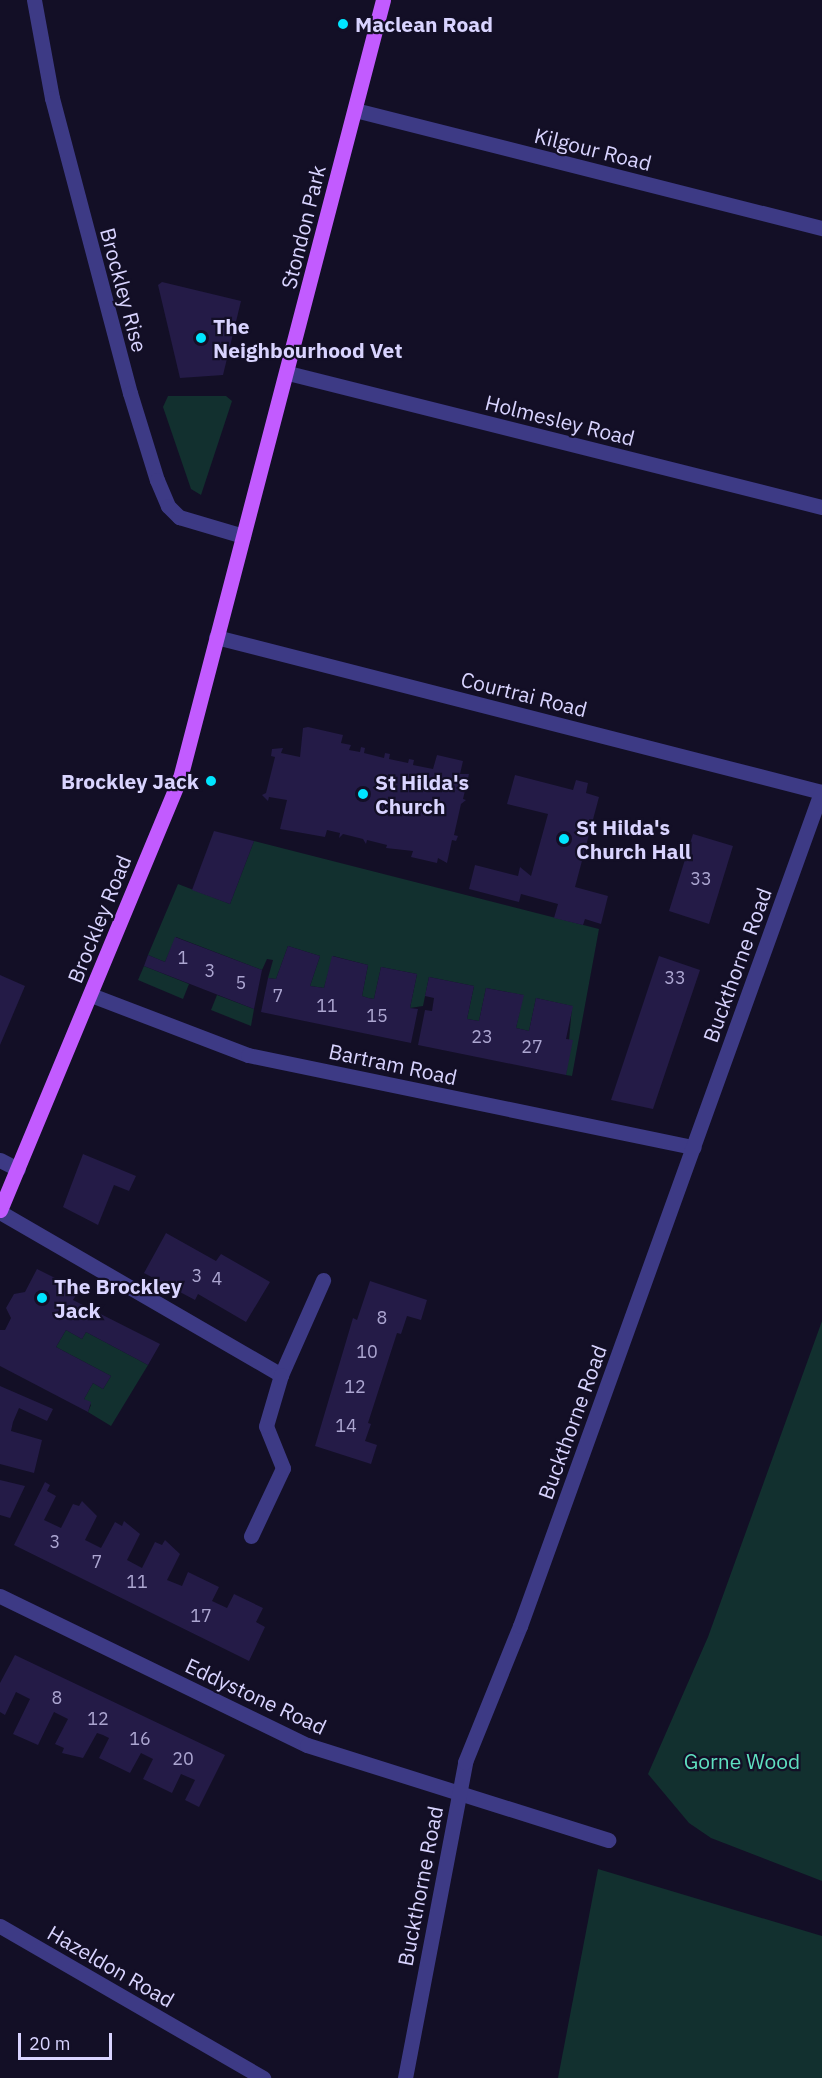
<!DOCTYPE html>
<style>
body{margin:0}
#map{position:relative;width:822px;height:2078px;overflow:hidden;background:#130f26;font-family:"IBM Plex Sans",sans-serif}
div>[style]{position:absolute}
.green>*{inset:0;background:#12302f}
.building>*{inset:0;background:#241b47}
.minor>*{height:15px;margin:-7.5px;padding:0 7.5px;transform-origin:7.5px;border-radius:7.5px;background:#3d3a85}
.major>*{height:15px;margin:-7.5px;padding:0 7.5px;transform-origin:7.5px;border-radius:7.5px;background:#c25bff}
.dots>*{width:16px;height:16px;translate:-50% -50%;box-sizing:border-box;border:3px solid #130f26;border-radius:50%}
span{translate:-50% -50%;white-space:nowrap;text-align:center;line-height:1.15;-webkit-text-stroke:4.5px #130f26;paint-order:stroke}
.number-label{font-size:18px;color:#aca6d1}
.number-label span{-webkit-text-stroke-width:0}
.poi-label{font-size:21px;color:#d9d4ff;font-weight:700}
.left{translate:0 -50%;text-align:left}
.right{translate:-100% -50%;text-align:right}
.street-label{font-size:21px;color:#d9d4ff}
.park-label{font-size:21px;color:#5fe0c0}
.scale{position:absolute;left:18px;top:2033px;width:94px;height:27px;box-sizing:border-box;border:3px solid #d9d4ff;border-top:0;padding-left:8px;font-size:18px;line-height:21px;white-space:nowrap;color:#d9d4ff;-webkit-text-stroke:4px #130f26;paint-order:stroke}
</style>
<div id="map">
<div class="green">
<div style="clip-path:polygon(168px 396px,226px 396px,232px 401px,201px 495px,191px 489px,163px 407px)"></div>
<div style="clip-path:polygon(254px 841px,599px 929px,572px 1076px,566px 1075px,572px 1006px,536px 998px,529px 1031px,516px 1028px,523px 995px,486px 988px,479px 1021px,467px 1019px,474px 986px,429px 977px,423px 1006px,410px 1008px,417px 974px,381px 967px,374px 999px,368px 998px,362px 996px,368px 965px,333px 956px,324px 988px,310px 986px,320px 956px,288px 946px,276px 979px,268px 978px,273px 960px,267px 959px,262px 970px,176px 937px,165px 962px,148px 955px,178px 884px,230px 904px)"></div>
<div style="clip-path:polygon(144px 966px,189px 984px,183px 999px,138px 980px)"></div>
<div style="clip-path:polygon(217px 995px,254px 1009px,251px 1026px,211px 1010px)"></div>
<div style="clip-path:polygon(822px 1321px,822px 1881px,711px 1838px,689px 1823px,648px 1774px,708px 1637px)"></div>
<div style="clip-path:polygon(66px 1330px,82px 1339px,86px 1332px,148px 1365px,111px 1426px,88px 1412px,91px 1405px,84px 1399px,93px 1383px,103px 1389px,111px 1376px,56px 1347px)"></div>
<div style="clip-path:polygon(598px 1869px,822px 1936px,822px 2078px,558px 2078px)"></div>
</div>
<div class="building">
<div style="clip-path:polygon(162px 282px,241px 301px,223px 375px,180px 378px,158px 285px)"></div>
<div style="clip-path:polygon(308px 727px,343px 735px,341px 743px,351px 745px,349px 750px,360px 752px,361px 747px,365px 748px,364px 753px,384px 758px,385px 753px,390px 754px,389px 759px,408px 763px,409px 759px,414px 760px,413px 765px,433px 769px,437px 755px,463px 761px,460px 774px,469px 774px,463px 799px,466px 800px,461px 804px,454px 835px,458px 836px,456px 841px,452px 840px,447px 863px,438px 858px,437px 863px,411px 857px,413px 851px,386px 848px,387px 845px,367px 840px,366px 844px,363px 839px,343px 834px,339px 838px,340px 833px,327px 830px,325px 837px,280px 829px,287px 800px,269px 797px,268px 801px,262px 795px,266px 793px,275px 757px,271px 756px,272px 749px,283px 748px,281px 753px,300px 757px,303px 728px)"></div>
<div style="clip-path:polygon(515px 775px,573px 790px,576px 780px,588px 783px,586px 793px,599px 797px,575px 887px,608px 896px,601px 924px,585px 919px,583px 925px,554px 918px,558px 904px,521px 894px,519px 902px,469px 889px,475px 865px,518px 876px,520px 867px,531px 876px,548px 814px,507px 804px)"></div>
<div style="clip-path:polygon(214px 831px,254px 841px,230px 904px,192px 890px)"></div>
<div style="clip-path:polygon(693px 834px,733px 846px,709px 924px,669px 911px)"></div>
<div style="clip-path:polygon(175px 937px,262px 970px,254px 1009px,144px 966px,148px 955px,165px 962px)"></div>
<div style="clip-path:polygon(288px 946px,320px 956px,310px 986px,324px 988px,332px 956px,368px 965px,362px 996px,368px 998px,374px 999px,381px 967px,417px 974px,410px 1008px,418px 1009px,411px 1043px,261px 1012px,268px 978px,276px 979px)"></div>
<div style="clip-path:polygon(659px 956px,700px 970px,653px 1109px,611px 1100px)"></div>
<div style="clip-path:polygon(0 975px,25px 986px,0 1045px)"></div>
<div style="clip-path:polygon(429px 977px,474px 986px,467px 1019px,479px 1021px,486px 988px,524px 995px,516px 1028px,529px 1031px,536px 998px,573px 1006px,566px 1039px,573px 1040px,566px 1075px,418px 1045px,425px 1010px,432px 1011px,434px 998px,425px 996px)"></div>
<div style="clip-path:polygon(83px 1154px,136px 1176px,129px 1191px,114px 1185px,98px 1225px,63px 1207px)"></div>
<div style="clip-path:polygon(166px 1233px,216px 1261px,221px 1254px,270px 1282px,246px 1322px,198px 1294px,195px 1300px,144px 1273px)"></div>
<div style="clip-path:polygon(37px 1269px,79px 1290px,73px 1300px,160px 1344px,148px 1365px,86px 1332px,82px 1339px,66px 1330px,56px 1347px,111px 1376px,103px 1389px,93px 1383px,84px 1399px,91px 1402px,88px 1412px,0 1366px,0 1330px,5px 1330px,11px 1318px,6px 1308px,14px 1294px,25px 1292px)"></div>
<div style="clip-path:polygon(370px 1281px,427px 1300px,421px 1320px,407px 1316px,401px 1334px,397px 1333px,368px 1423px,371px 1424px,365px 1441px,377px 1445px,371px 1464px,315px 1446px,353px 1318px,357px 1320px)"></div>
<div style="clip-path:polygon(0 1386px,53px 1409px,47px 1421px,19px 1408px,13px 1422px,11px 1431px,42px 1440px,34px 1473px,0 1464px)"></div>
<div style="clip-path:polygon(0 1480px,25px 1486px,10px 1518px,0 1515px)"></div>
<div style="clip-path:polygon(45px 1482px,50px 1485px,47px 1491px,56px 1496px,44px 1520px,61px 1528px,73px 1504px,79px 1506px,82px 1501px,97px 1516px,85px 1540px,101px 1548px,115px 1522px,122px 1526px,124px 1521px,140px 1534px,127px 1560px,142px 1568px,155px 1542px,162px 1545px,165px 1540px,180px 1554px,167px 1580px,182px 1586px,188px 1572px,219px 1587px,212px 1601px,227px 1608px,234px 1594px,263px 1608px,256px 1622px,265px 1627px,249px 1661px,14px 1545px)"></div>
<div style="clip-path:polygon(15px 1655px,225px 1755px,199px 1807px,185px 1800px,195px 1780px,181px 1774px,172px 1793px,143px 1779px,153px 1759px,141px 1753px,130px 1773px,99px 1758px,109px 1738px,103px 1735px,97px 1733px,83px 1758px,62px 1753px,64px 1748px,55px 1744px,68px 1719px,54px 1712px,38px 1745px,13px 1734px,30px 1699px,16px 1692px,5px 1715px,0 1712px,0 1683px)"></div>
</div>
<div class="minor">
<div style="left:34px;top:0;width:100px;rotate:79.6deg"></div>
<div style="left:52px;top:98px;width:305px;rotate:75.2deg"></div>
<div style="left:130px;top:393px;width:91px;rotate:72.8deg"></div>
<div style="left:157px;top:480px;width:28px;rotate:67deg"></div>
<div style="left:168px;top:506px;width:16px;rotate:45deg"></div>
<div style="left:179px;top:517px;width:67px;rotate:16.5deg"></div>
<div style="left:355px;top:110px;width:482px;rotate:14.2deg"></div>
<div style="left:288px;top:373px;width:551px;rotate:14.09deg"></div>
<div style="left:216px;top:637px;width:626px;rotate:14.35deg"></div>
<div style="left:91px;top:995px;width:168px;rotate:20.9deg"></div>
<div style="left:248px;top:1055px;width:455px;rotate:11.7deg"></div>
<div style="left:0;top:1160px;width:20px;rotate:27deg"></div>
<div style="left:0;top:1212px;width:325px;rotate:30.1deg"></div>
<div style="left:281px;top:1375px;width:104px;rotate:-66.1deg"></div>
<div style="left:251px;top:1536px;width:75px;rotate:-64.8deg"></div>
<div style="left:283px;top:1468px;width:45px;rotate:-112deg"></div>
<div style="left:266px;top:1426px;width:53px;rotate:-73.6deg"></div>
<div style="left:0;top:1596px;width:341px;rotate:25.9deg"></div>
<div style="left:307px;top:1745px;width:316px;rotate:17.5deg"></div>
<div style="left:0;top:1926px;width:304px;rotate:30deg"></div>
<div style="left:405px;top:2078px;width:322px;rotate:-79.2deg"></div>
<div style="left:465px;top:1762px;width:147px;rotate:-68deg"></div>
<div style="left:520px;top:1626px;width:887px;rotate:-70.15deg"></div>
</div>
<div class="major">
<div style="left:0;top:1210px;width:468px;rotate:-67.4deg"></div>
<div style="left:180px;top:778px;width:804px;rotate:-75.38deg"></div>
</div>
<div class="dots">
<div style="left:343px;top:24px;background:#00e5ff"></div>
<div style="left:201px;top:338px;background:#00e5ff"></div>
<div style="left:211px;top:781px;background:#00e5ff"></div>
<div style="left:363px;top:794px;background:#00e5ff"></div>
<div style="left:564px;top:839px;background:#00e5ff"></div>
<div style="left:42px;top:1298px;background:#00e5ff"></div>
</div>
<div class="number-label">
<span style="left:701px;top:879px">33</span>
<span style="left:183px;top:958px">1</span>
<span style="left:210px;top:971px">3</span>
<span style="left:675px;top:978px">33</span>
<span style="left:241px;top:983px">5</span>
<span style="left:278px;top:996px">7</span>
<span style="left:327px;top:1006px">11</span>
<span style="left:377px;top:1016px">15</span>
<span style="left:482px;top:1037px">23</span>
<span style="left:532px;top:1047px">27</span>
<span style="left:197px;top:1276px">3</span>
<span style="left:217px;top:1279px">4</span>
<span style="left:382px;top:1318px">8</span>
<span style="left:367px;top:1352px">10</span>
<span style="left:355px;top:1387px">12</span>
<span style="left:346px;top:1426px">14</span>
<span style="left:55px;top:1542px">3</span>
<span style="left:97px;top:1562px">7</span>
<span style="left:137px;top:1582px">11</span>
<span style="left:201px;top:1616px">17</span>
<span style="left:57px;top:1698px">8</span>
<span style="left:98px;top:1719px">12</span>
<span style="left:140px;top:1739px">16</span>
<span style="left:183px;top:1759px">20</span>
</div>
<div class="poi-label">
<span class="left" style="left:355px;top:24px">Maclean Road</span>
<span class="left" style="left:213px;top:338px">The<br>Neighbourhood Vet</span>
<span class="right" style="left:199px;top:781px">Brockley Jack</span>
<span class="left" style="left:375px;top:794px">St Hilda's<br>Church</span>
<span class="left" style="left:576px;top:839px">St Hilda's<br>Church Hall</span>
<span class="left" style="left:54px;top:1298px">The Brockley<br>Jack</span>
</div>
<div class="street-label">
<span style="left:593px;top:149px;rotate:14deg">Kilgour Road</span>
<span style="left:303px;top:227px;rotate:-76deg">Stondon Park</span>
<span style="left:124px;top:290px;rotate:75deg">Brockley Rise</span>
<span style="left:560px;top:420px;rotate:14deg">Holmesley Road</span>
<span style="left:524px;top:694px;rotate:14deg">Courtrai Road</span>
<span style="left:99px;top:919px;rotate:-68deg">Brockley Road</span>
<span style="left:737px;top:965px;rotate:-70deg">Buckthorne Road</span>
<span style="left:393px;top:1064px;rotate:12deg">Bartram Road</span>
<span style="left:572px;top:1422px;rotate:-70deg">Buckthorne Road</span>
<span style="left:256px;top:1696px;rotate:25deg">Eddystone Road</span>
<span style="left:420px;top:1886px;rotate:-79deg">Buckthorne Road</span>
<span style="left:111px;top:1966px;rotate:30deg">Hazeldon Road</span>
</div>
<div class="park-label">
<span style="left:742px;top:1761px">Gorne Wood</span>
</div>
<div class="scale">20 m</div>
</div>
